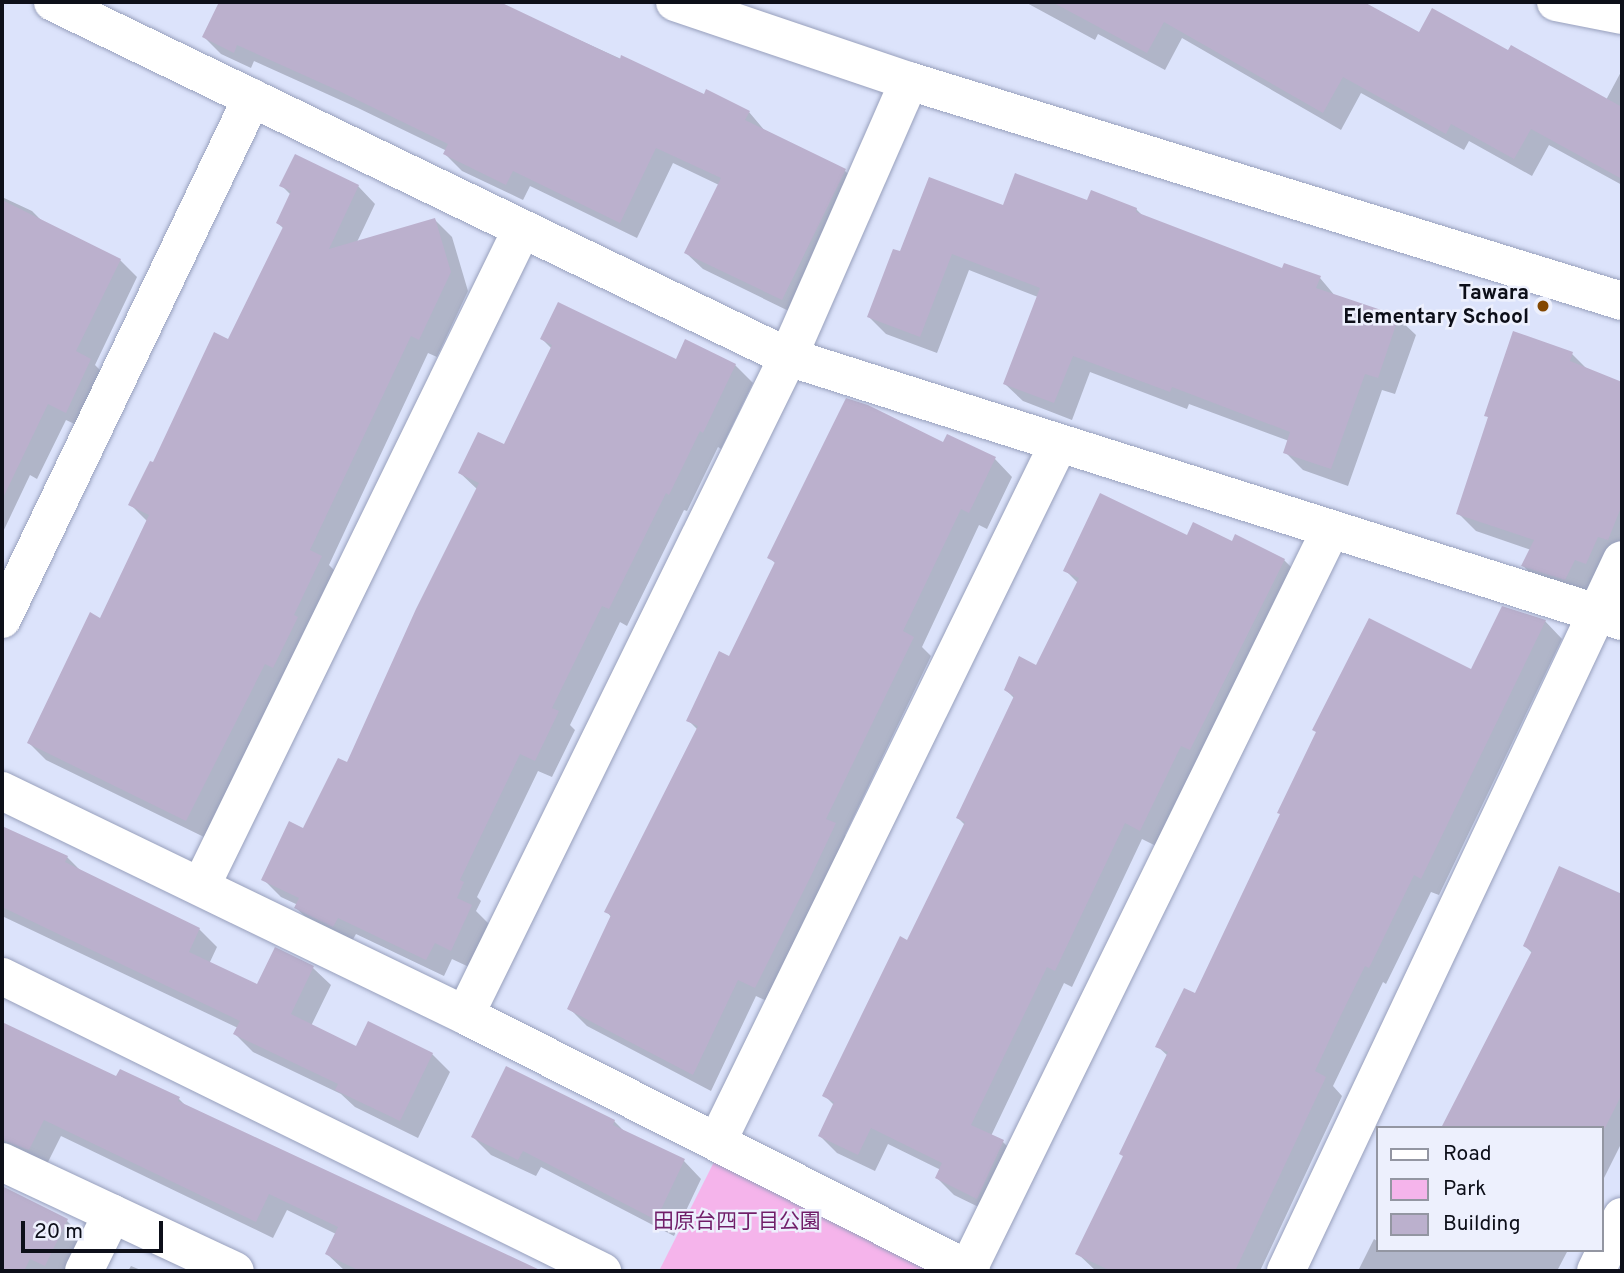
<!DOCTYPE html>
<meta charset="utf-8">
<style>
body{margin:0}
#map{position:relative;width:1624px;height:1273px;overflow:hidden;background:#dce3fb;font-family:Overpass,"Noto Sans JP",sans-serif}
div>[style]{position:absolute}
.green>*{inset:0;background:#f5b4eb}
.shadow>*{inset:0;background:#0003}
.building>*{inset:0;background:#bbb0cd}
.roads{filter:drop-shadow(0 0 2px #98a0bc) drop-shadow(0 0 2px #98a0bc)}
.pedestrian>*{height:37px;margin:-18.5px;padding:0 18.5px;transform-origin:18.5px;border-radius:18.5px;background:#fff}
.minor>*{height:38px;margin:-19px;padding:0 19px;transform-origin:19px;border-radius:19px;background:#fff}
.tertiary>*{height:38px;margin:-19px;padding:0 19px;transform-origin:19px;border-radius:19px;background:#fff}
.dots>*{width:19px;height:19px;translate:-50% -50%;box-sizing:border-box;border:4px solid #edf0fd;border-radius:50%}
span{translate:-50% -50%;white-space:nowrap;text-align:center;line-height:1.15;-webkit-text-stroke:5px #edf0fd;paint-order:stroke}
.poi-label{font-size:21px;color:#0d0f19;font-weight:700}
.right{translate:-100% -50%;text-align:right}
.park-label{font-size:21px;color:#701e69}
.frame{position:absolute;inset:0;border:4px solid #0d0f19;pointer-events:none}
.legend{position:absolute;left:1376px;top:1126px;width:228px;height:126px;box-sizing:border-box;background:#edf0fd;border:2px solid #9396a2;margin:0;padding:9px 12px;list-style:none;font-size:21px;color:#0d0f19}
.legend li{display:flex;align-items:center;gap:14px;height:35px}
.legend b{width:35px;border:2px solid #9396a2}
.scale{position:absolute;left:21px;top:1221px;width:142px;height:32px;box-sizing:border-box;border:4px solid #0d0f19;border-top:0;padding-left:9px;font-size:21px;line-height:24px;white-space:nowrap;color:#0d0f19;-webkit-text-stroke:5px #edf0fd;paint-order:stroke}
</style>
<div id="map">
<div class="green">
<div style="clip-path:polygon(716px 1158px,937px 1271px,659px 1271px)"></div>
</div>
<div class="shadow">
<div style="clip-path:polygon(221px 2px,485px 2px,502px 10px,504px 6px,705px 97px,749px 112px,765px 131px,845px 171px,862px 187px,799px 316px,703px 269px,686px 253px,719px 185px,673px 163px,637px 238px,530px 186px,523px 200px,462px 171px,445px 154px,447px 151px,358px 108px,254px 61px,251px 68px,221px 54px,204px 37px)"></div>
<div style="clip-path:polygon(1025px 2px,1360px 2px,1419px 35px,1508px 53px,1606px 100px,1622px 70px,1622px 185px,1549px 145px,1532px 176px,1469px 141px,1464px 150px,1361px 93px,1341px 130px,1182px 38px,1165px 70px,1098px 34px,1095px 40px)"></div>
<div style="clip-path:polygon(281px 185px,358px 186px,375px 204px,357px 242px,435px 220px,452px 237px,468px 291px,437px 357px,428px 353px,329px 565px,339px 575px,204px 837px,46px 760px,29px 743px,101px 620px,148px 522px,130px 504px,229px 341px,284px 229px,278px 223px,291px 195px)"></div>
<div style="clip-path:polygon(2px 197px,32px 211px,43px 222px,120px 260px,137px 277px,95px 365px,107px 377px,83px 428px,66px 420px,37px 479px,30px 475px,2px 534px)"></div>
<div style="clip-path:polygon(1089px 202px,1136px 209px,1145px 218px,1283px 270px,1320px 278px,1336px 297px,1398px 318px,1416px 335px,1395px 394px,1382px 390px,1348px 486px,1303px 470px,1285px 452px,1289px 441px,1189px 404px,1187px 409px,1090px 372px,1072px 420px,1023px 401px,1005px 384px,1038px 297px,969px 270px,937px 353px,886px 334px,869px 317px,901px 254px,1004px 207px)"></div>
<div style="clip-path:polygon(542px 339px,676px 362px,735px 365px,753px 383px,721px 449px,718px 447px,687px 511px,684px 510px,627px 626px,620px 622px,570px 725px,575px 730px,552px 777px,538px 771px,497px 856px,477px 897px,481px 901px,476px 911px,489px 924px,469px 967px,452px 959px,444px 976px,356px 934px,351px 943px,314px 925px,296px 908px,298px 905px,281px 897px,263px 879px,304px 831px,347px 764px,478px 490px,460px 473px,505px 447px,552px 349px)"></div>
<div style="clip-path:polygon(1572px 354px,1589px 371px,1622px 384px,1622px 556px,1583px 597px,1541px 583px,1523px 566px,1531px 550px,1476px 531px,1458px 513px,1490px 419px,1486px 415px)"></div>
<div style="clip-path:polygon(944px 444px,995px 459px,1012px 477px,987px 529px,979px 525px,922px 647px,931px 656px,845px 835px,852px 842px,773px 1004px,756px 996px,711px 1091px,587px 1026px,569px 1008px,612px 918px,606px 911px,698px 730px,688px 720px,730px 659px,776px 564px,769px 557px)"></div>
<div style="clip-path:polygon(1188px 537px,1232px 543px,1284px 560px,1301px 577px,1158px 847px,1142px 839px,1072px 987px,1064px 983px,991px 1136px,1003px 1142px,1020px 1159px,995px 1215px,954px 1195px,937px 1178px,941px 1170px,888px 1144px,875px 1171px,837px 1153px,820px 1136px,835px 1106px,825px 1096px,908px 942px,965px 825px,958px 818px,1015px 699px,1006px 690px,1037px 667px,1078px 583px,1065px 570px)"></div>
<div style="clip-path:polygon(1545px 621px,1562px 639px,1439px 895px,1431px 892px,1386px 984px,1383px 982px,1333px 1086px,1342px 1096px,1260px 1271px,1096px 1271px,1077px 1253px,1125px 1157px,1168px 1056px,1157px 1046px,1196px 996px,1472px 671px)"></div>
<div style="clip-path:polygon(2px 828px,67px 857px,81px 871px,199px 929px,217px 947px,209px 964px,258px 986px,276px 950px,313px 968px,331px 985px,311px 1026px,357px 1048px,432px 1054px,450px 1072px,418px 1138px,355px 1107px,341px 1094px,253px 1052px,235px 1034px,238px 1028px,2px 916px)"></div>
<div style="clip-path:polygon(1560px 868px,1622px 896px,1622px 1142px,1601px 1184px,1601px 1128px,1533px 954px,1525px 946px)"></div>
<div style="clip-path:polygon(10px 1028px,117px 1079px,179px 1099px,187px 1107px,539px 1271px,345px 1271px,327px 1254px,336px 1234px,287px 1210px,273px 1238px,61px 1136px,46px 1166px,2px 1167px,2px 1044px)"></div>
<div style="clip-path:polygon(614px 1121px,627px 1134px,684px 1161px,701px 1179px,674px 1236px,541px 1167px,536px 1176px,491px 1155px,473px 1137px)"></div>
<div style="clip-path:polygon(2px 1188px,67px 1221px,84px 1238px,68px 1271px,2px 1271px)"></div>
<div style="clip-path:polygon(1374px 1239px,1377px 1241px,1377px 1250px,1568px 1250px,1557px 1271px,1358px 1271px)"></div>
<div style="clip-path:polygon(131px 1266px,143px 1271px,128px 1271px)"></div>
</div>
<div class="building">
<div style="clip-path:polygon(219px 2px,500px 2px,620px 59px,621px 55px,704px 94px,706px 89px,750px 111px,745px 120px,846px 169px,782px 300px,684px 253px,721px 178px,656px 148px,620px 223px,513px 171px,506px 185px,443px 154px,448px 144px,339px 91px,237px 45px,234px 53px,202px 37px)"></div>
<div style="clip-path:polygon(1052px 2px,1364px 2px,1419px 32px,1432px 8px,1508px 50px,1511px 45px,1622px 107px,1622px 179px,1531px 129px,1514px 159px,1451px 124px,1446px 134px,1343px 77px,1323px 113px,1164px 22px,1147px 53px)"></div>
<div style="clip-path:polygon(295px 154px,359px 185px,329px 249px,435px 218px,451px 272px,419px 340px,411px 336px,310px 550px,322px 556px,294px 615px,298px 617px,273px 668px,265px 664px,186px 821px,27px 743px,90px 612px,100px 618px,149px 515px,128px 505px,150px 461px,153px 462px,214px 332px,228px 339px,283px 227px,276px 223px,291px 191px,279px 186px)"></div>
<div style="clip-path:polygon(1015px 173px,1087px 200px,1091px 190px,1137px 208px,1136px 212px,1282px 268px,1284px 263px,1321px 276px,1316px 288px,1399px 316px,1378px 378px,1365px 374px,1331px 469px,1283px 453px,1290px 432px,1172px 387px,1170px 392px,1073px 356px,1054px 403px,1003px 384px,1040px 288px,952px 254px,920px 337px,867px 317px,893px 249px,900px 251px,929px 177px,1003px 205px)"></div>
<div style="clip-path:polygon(2px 200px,121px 259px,76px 351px,91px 359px,66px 413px,48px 404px,2px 500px)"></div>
<div style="clip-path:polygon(558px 302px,676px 359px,685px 339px,736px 364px,703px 433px,700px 431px,669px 495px,666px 493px,609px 609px,602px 606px,552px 708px,559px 711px,535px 761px,520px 754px,460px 880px,464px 882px,457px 898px,472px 905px,451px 951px,435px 943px,426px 960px,338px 918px,333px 927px,294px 908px,299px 898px,261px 880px,289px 821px,303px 828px,338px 758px,347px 762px,416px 609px,479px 483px,458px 473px,478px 432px,504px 444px,552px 345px,540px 339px)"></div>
<div style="clip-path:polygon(1513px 331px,1573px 352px,1570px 361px,1622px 382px,1622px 505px,1608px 540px,1598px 537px,1586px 564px,1575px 560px,1565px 580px,1521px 566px,1534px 540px,1456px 514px,1488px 417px,1484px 416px)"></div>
<div style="clip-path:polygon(846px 398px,868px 405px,943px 442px,947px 434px,996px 457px,969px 513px,961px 509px,903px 631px,914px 637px,826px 819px,836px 823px,811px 876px,755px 988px,738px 980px,693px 1075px,567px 1009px,611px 915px,604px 912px,698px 726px,686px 721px,719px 651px,729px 656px,775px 562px,767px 558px)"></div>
<div style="clip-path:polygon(1100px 493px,1187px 535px,1193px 522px,1232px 541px,1235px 534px,1285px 559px,1190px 750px,1181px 746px,1140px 831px,1125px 823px,1055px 971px,1047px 967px,971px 1125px,1004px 1140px,977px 1199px,935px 1178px,942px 1163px,871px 1128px,858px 1155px,818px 1136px,834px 1102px,822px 1096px,900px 936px,907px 940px,965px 822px,956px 818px,1014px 696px,1004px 690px,1019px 656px,1036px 665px,1079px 578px,1063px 571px)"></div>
<div style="clip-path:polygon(1502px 606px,1546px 620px,1421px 879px,1414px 875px,1369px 968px,1365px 966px,1341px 1015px,1315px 1071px,1326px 1077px,1235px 1271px,1111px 1271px,1075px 1254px,1123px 1156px,1119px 1154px,1168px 1052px,1155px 1047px,1184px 988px,1195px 993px,1280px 814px,1277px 813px,1316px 732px,1312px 730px,1369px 618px,1471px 669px)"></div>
<div style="clip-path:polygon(2px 826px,68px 856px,65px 862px,200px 928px,189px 952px,257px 984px,275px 947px,314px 966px,291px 1014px,356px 1046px,368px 1021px,433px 1053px,400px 1121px,335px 1090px,338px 1084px,233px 1034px,240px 1021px,2px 907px)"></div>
<div style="clip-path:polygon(1559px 866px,1622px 894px,1622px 1094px,1605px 1128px,1441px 1128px,1532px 951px,1523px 946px)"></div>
<div style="clip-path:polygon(2px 1022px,116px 1076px,120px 1069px,180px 1097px,178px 1101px,542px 1271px,360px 1271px,325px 1254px,338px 1227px,269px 1194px,256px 1222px,44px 1120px,29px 1150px,2px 1140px)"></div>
<div style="clip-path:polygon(506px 1066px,615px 1120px,613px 1125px,685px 1159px,656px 1220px,523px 1151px,518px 1160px,471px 1137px)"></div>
<div style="clip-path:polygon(2px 1186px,68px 1219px,45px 1266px,30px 1259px,24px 1271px,2px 1271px)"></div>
</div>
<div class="roads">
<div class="pedestrian">
<div style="left:2px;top:976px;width:669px;rotate:26.18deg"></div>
</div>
<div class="minor">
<div style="left:53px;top:2px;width:816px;rotate:25.78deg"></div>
<div style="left:788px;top:357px;width:875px;rotate:17.57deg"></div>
<div style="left:1556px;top:2px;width:67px;rotate:11.1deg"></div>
<div style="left:2px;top:619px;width:578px;rotate:-64.37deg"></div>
<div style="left:2px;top:791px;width:514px;rotate:25.82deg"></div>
<div style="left:465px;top:1015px;width:567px;rotate:26.84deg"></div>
<div style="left:201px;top:886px;width:731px;rotate:-63.96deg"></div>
<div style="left:465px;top:1015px;width:733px;rotate:-63.85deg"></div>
<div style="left:788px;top:357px;width:301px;rotate:-66.3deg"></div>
<div style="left:717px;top:1142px;width:778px;rotate:-63.93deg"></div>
<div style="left:2px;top:1162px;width:257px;rotate:25.1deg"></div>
<div style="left:968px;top:1269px;width:824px;rotate:-63.87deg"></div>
<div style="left:84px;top:1271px;width:64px;rotate:-63.8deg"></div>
<div style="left:1286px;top:1271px;width:786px;rotate:-64.71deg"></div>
<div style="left:1596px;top:1271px;width:60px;rotate:-64.3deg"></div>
</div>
<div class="tertiary">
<div style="left:675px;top:2px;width:247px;rotate:18.7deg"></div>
<div style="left:909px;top:81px;width:746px;rotate:17.15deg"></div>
</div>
</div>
<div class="dots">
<div style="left:1543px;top:306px;background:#834701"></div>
</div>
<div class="poi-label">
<span class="right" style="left:1529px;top:306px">Tawara<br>Elementary School</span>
</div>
<div class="park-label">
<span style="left:737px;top:1223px">田原台四丁目公園</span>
</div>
<div class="frame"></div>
<ul class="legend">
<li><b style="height:9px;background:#fff"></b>Road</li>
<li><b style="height:19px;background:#f5b4eb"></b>Park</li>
<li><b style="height:19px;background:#bbb0cd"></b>Building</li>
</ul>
<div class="scale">20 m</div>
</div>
